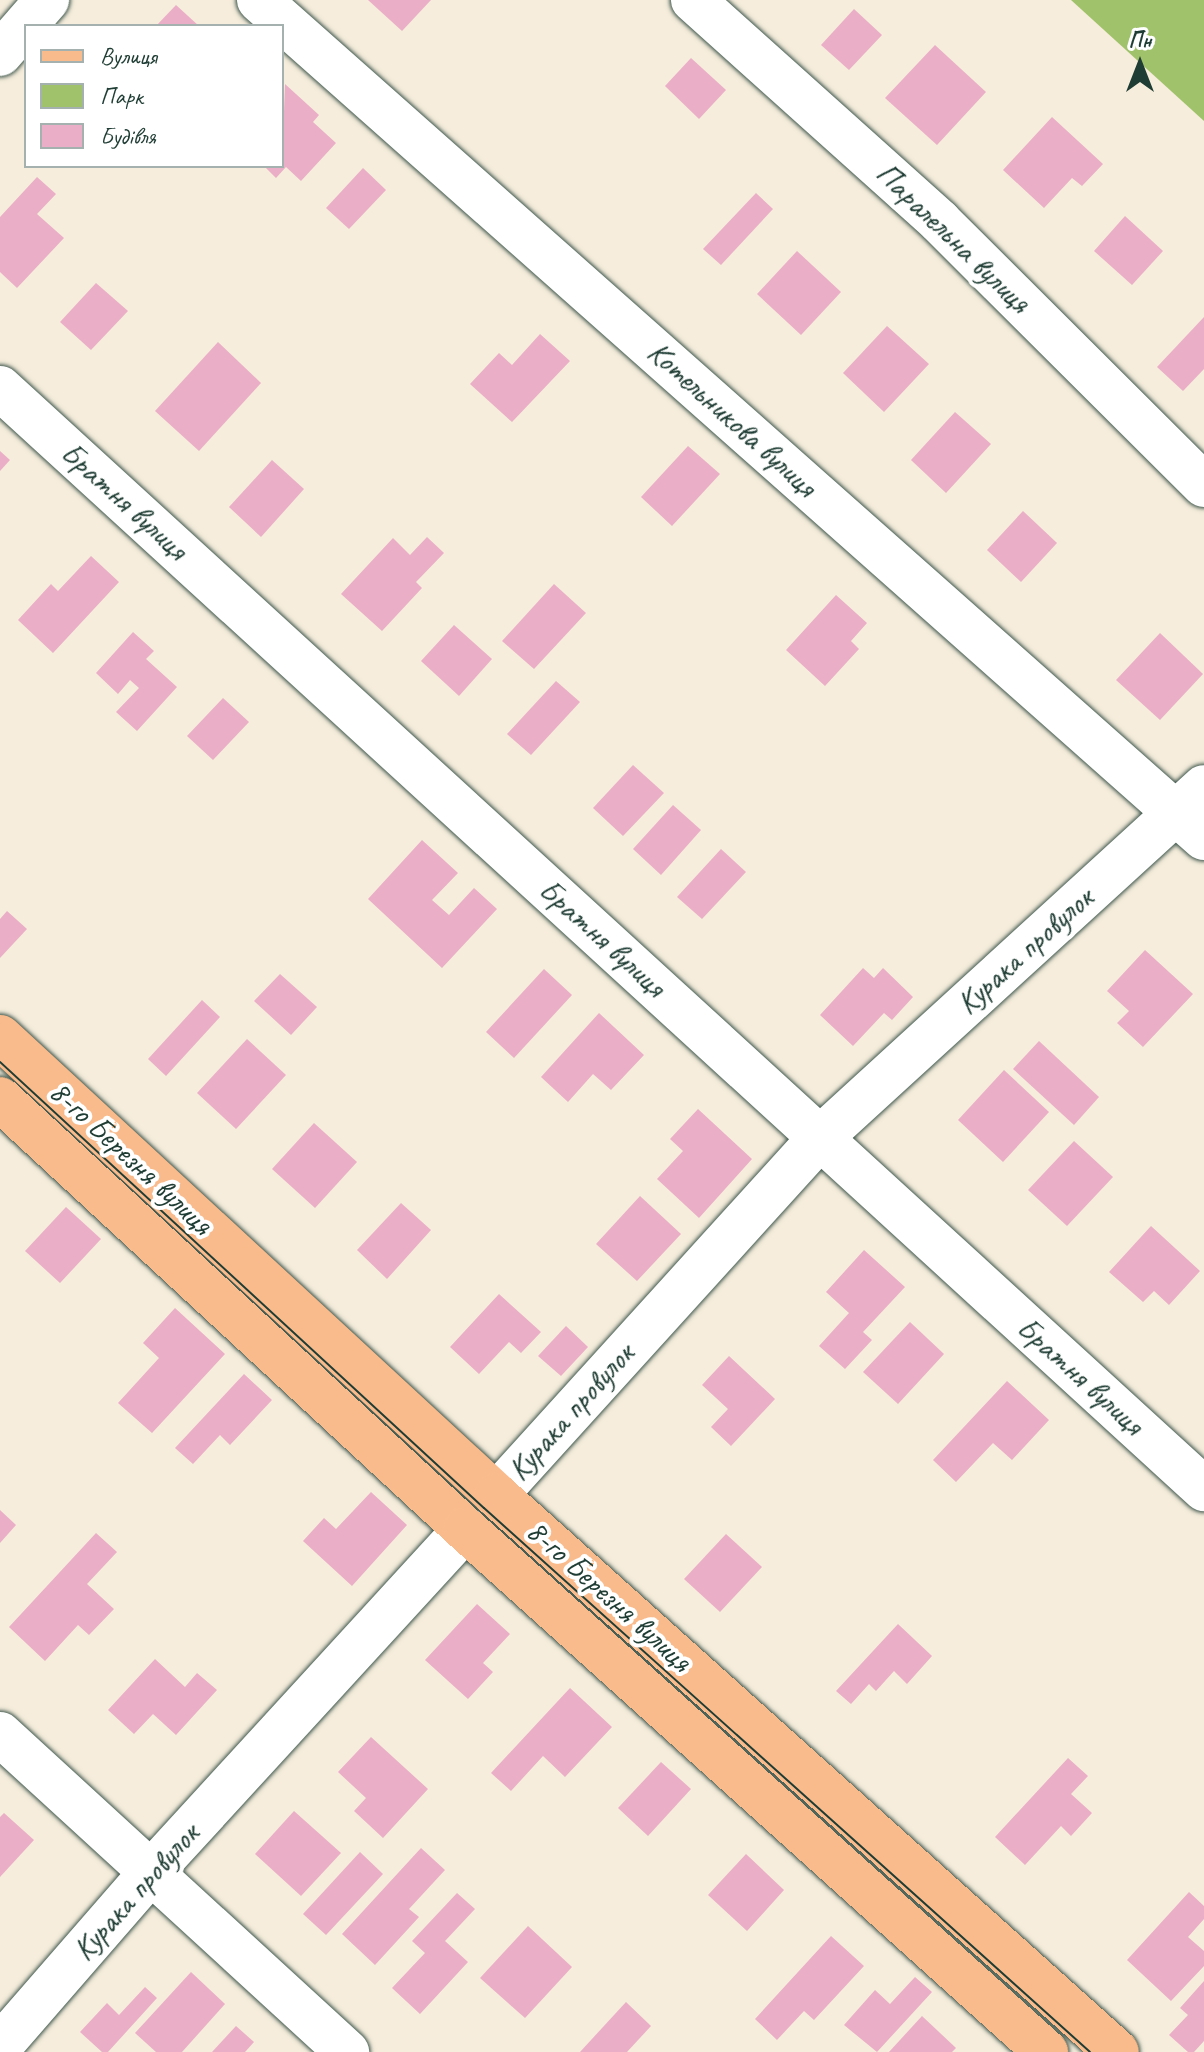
<!DOCTYPE html>
<meta charset="utf-8">
<style>
body{margin:0}
#map{position:relative;width:1204px;height:2052px;overflow:hidden;background:#f6eddc;font-family:Caveat,sans-serif}
div>[style]{position:absolute}
.green>*{inset:0;background:#a0c26b}
.building>*{inset:0;background:#eaaec7}
.roads{filter:drop-shadow(0 0 2px #3f574d) drop-shadow(0 0 2px #3f574d)}
.minor>*{height:44px;margin:-22px;padding:0 22px;transform-origin:22px;border-radius:22px;background:#fff}
.major>*{height:44px;margin:-22px;padding:0 22px;transform-origin:22px;border-radius:22px;background:#fabb8c}
.tram>*{height:2px;margin:-1px;padding:0 1px;transform-origin:1px;border-radius:1px;background:#1f3d34}
span{translate:-50% -50%;white-space:nowrap;text-align:center;line-height:1.15;-webkit-text-stroke:8px #fff;paint-order:stroke}
.street-label{font-size:32px;color:#1f3d34}
.legend{position:absolute;left:24px;top:24px;width:260px;height:144px;box-sizing:border-box;background:#fff;border:2px solid #a5b1ae;margin:0;padding:10px 14px;list-style:none;font-size:24px;color:#1f3d34}
.legend li{display:flex;align-items:center;gap:16px;height:40px}
.legend b{width:40px;border:2px solid #a5b1ae}
.north{position:absolute;left:1100px;top:24px;width:80px;height:80px;-webkit-text-stroke:6px #fff;paint-order:stroke;rotate:0deg;font-size:22px;font-weight:700;line-height:32px;text-align:center;color:#1f3d34}
.north::after{content:'';display:block;margin:auto;width:28px;height:36px;background:#1f3d34;clip-path:polygon(50% 0,100% 100%,50% 72%,0 100%)}
</style>
<div id="map">
<div class="green">
<div style="clip-path:polygon(1071px 0,1204px 0,1204px 121px)"></div>
</div>
<div class="building">
<div style="clip-path:polygon(368px 0,431px 0,402px 31px)"></div>
<div style="clip-path:polygon(176px 5px,199px 26px,156px 26px)"></div>
<div style="clip-path:polygon(854px 9px,882px 35px,849px 70px,821px 45px)"></div>
<div style="clip-path:polygon(935px 45px,986px 92px,937px 145px,885px 98px)"></div>
<div style="clip-path:polygon(691px 58px,726px 90px,699px 119px,665px 86px)"></div>
<div style="clip-path:polygon(285px 84px,319px 115px,313px 122px,336px 143px,301px 181px,286px 167px,276px 178px,264px 166px,282px 166px)"></div>
<div style="clip-path:polygon(1052px 117px,1103px 164px,1082px 186px,1072px 178px,1044px 208px,1003px 170px)"></div>
<div style="clip-path:polygon(363px 168px,386px 190px,349px 229px,326px 208px)"></div>
<div style="clip-path:polygon(37px 177px,56px 194px,37px 214px,64px 238px,17px 288px,0 272px,0 217px)"></div>
<div style="clip-path:polygon(756px 193px,773px 209px,721px 265px,703px 249px)"></div>
<div style="clip-path:polygon(1125px 216px,1163px 251px,1132px 285px,1094px 251px)"></div>
<div style="clip-path:polygon(797px 251px,841px 292px,801px 335px,757px 294px)"></div>
<div style="clip-path:polygon(96px 283px,128px 311px,91px 350px,60px 322px)"></div>
<div style="clip-path:polygon(1204px 317px,1204px 369px,1183px 391px,1157px 367px)"></div>
<div style="clip-path:polygon(887px 326px,929px 364px,884px 412px,843px 373px)"></div>
<div style="clip-path:polygon(540px 334px,570px 361px,512px 422px,470px 384px,499px 353px,512px 365px)"></div>
<div style="clip-path:polygon(218px 342px,261px 383px,199px 451px,155px 411px)"></div>
<div style="clip-path:polygon(955px 412px,991px 444px,946px 493px,911px 460px)"></div>
<div style="clip-path:polygon(688px 446px,720px 474px,672px 526px,641px 497px)"></div>
<div style="clip-path:polygon(0 451px,10px 460px,0 471px)"></div>
<div style="clip-path:polygon(272px 460px,304px 489px,261px 537px,229px 507px)"></div>
<div style="clip-path:polygon(1023px 511px,1057px 543px,1021px 582px,987px 550px)"></div>
<div style="clip-path:polygon(427px 537px,444px 553px,416px 582px,422px 588px,382px 631px,341px 594px,393px 538px,410px 555px)"></div>
<div style="clip-path:polygon(91px 556px,119px 582px,53px 653px,18px 620px,51px 584px,58px 591px)"></div>
<div style="clip-path:polygon(554px 584px,586px 613px,534px 669px,502px 641px)"></div>
<div style="clip-path:polygon(836px 595px,867px 623px,851px 641px,859px 649px,825px 686px,786px 650px)"></div>
<div style="clip-path:polygon(454px 625px,492px 659px,459px 696px,421px 661px)"></div>
<div style="clip-path:polygon(133px 632px,154px 651px,146px 659px,177px 687px,137px 731px,116px 712px,139px 688px,130px 680px,118px 694px,96px 673px)"></div>
<div style="clip-path:polygon(1160px 633px,1203px 674px,1160px 720px,1116px 680px)"></div>
<div style="clip-path:polygon(556px 681px,580px 702px,531px 755px,507px 734px)"></div>
<div style="clip-path:polygon(223px 698px,249px 722px,213px 760px,187px 736px)"></div>
<div style="clip-path:polygon(633px 765px,664px 793px,623px 836px,593px 808px)"></div>
<div style="clip-path:polygon(673px 805px,701px 830px,661px 875px,633px 849px)"></div>
<div style="clip-path:polygon(422px 840px,458px 873px,432px 900px,449px 915px,474px 888px,497px 909px,442px 968px,368px 899px)"></div>
<div style="clip-path:polygon(721px 849px,746px 872px,702px 919px,677px 897px)"></div>
<div style="clip-path:polygon(7px 911px,27px 929px,0 958px,0 919px)"></div>
<div style="clip-path:polygon(1145px 950px,1193px 994px,1143px 1047px,1117px 1023px,1129px 1011px,1107px 991px)"></div>
<div style="clip-path:polygon(863px 968px,874px 978px,883px 968px,913px 997px,892px 1020px,884px 1013px,853px 1046px,820px 1015px)"></div>
<div style="clip-path:polygon(544px 969px,572px 995px,514px 1058px,486px 1032px)"></div>
<div style="clip-path:polygon(280px 974px,317px 1007px,291px 1035px,254px 1001px)"></div>
<div style="clip-path:polygon(202px 1000px,220px 1017px,166px 1076px,148px 1059px)"></div>
<div style="clip-path:polygon(599px 1013px,644px 1055px,611px 1090px,593px 1074px,568px 1102px,541px 1077px)"></div>
<div style="clip-path:polygon(247px 1039px,286px 1075px,236px 1129px,197px 1093px)"></div>
<div style="clip-path:polygon(1039px 1041px,1099px 1097px,1074px 1125px,1013px 1069px)"></div>
<div style="clip-path:polygon(1004px 1070px,1049px 1112px,1003px 1162px,958px 1120px)"></div>
<div style="clip-path:polygon(698px 1109px,752px 1159px,699px 1218px,657px 1179px,683px 1151px,670px 1139px)"></div>
<div style="clip-path:polygon(314px 1123px,357px 1162px,315px 1208px,272px 1169px)"></div>
<div style="clip-path:polygon(1074px 1141px,1113px 1177px,1067px 1226px,1028px 1190px)"></div>
<div style="clip-path:polygon(640px 1196px,681px 1234px,637px 1281px,596px 1244px)"></div>
<div style="clip-path:polygon(401px 1203px,431px 1230px,387px 1279px,357px 1250px)"></div>
<div style="clip-path:polygon(66px 1207px,101px 1239px,60px 1283px,25px 1251px)"></div>
<div style="clip-path:polygon(1151px 1226px,1200px 1271px,1169px 1305px,1154px 1291px,1143px 1302px,1109px 1272px)"></div>
<div style="clip-path:polygon(864px 1250px,905px 1287px,863px 1332px,872px 1340px,845px 1369px,819px 1346px,849px 1313px,826px 1292px)"></div>
<div style="clip-path:polygon(499px 1294px,541px 1332px,521px 1353px,509px 1342px,479px 1374px,450px 1347px)"></div>
<div style="clip-path:polygon(175px 1308px,225px 1354px,152px 1433px,118px 1403px,159px 1358px,143px 1343px)"></div>
<div style="clip-path:polygon(910px 1322px,944px 1354px,898px 1404px,863px 1372px)"></div>
<div style="clip-path:polygon(566px 1326px,588px 1347px,561px 1376px,538px 1356px)"></div>
<div style="clip-path:polygon(729px 1356px,775px 1399px,731px 1446px,711px 1427px,728px 1409px,702px 1385px)"></div>
<div style="clip-path:polygon(244px 1374px,272px 1400px,230px 1445px,220px 1435px,193px 1464px,175px 1448px)"></div>
<div style="clip-path:polygon(1007px 1381px,1049px 1420px,1012px 1460px,993px 1443px,956px 1482px,933px 1460px)"></div>
<div style="clip-path:polygon(371px 1492px,407px 1525px,352px 1586px,303px 1541px,324px 1518px,336px 1529px)"></div>
<div style="clip-path:polygon(0 1510px,16px 1525px,0 1543px)"></div>
<div style="clip-path:polygon(96px 1533px,117px 1552px,87px 1584px,114px 1609px,89px 1635px,78px 1625px,45px 1661px,9px 1627px)"></div>
<div style="clip-path:polygon(726px 1534px,762px 1567px,720px 1612px,684px 1579px)"></div>
<div style="clip-path:polygon(477px 1604px,510px 1634px,483px 1663px,493px 1672px,468px 1699px,425px 1660px)"></div>
<div style="clip-path:polygon(898px 1624px,932px 1656px,907px 1684px,894px 1671px,876px 1691px,869px 1684px,851px 1704px,836px 1691px)"></div>
<div style="clip-path:polygon(155px 1659px,185px 1687px,197px 1673px,217px 1690px,176px 1735px,153px 1714px,134px 1734px,108px 1710px)"></div>
<div style="clip-path:polygon(570px 1688px,612px 1727px,565px 1777px,543px 1756px,511px 1791px,491px 1773px)"></div>
<div style="clip-path:polygon(371px 1737px,428px 1789px,383px 1838px,354px 1811px,366px 1798px,338px 1772px)"></div>
<div style="clip-path:polygon(1068px 1758px,1088px 1776px,1071px 1794px,1092px 1813px,1071px 1836px,1061px 1826px,1025px 1865px,995px 1837px)"></div>
<div style="clip-path:polygon(661px 1762px,691px 1789px,648px 1836px,618px 1808px)"></div>
<div style="clip-path:polygon(294px 1811px,341px 1853px,301px 1896px,255px 1854px)"></div>
<div style="clip-path:polygon(4px 1813px,34px 1840px,0 1877px,0 1817px)"></div>
<div style="clip-path:polygon(421px 1848px,445px 1870px,409px 1909px,419px 1917px,375px 1965px,342px 1934px)"></div>
<div style="clip-path:polygon(360px 1852px,383px 1874px,326px 1935px,303px 1914px)"></div>
<div style="clip-path:polygon(746px 1854px,784px 1890px,747px 1931px,708px 1895px)"></div>
<div style="clip-path:polygon(1189px 1892px,1204px 1906px,1204px 1919px,1188px 1937px,1204px 1951px,1204px 1966px,1171px 2001px,1127px 1960px)"></div>
<div style="clip-path:polygon(457px 1893px,475px 1909px,445px 1941px,468px 1962px,420px 2014px,392px 1988px,425px 1953px,412px 1941px)"></div>
<div style="clip-path:polygon(528px 1926px,572px 1967px,525px 2018px,480px 1978px)"></div>
<div style="clip-path:polygon(831px 1936px,864px 1966px,814px 2020px,804px 2011px,777px 2040px,755px 2019px)"></div>
<div style="clip-path:polygon(191px 1972px,225px 2004px,182px 2052px,156px 2052px,135px 2033px)"></div>
<div style="clip-path:polygon(915px 1977px,932px 1992px,877px 2052px,844px 2025px,875px 1990px,890px 2004px)"></div>
<div style="clip-path:polygon(1204px 1981px,1204px 2041px,1194px 2052px,1188px 2052px,1169px 2035px,1188px 2015px,1180px 2008px)"></div>
<div style="clip-path:polygon(145px 1987px,157px 1998px,108px 2052px,102px 2052px,80px 2032px,107px 2003px,119px 2015px)"></div>
<div style="clip-path:polygon(626px 2002px,651px 2026px,627px 2052px,580px 2052px)"></div>
<div style="clip-path:polygon(922px 2016px,956px 2048px,952px 2052px,889px 2052px)"></div>
<div style="clip-path:polygon(236px 2026px,254px 2042px,245px 2052px,212px 2052px)"></div>
</div>
<div class="roads">
<div class="minor">
<div style="left:259px;top:0;width:1263px;rotate:41.57deg"></div>
<div style="left:693px;top:0;width:331px;rotate:41.9deg"></div>
<div style="left:939px;top:221px;width:374px;rotate:44.9deg"></div>
<div style="left:0;top:54px;width:72px;rotate:-49deg"></div>
<div style="left:0;top:388px;width:1632px;rotate:42.44deg"></div>
<div style="left:496px;top:1495px;width:482px;rotate:-47.8deg"></div>
<div style="left:820px;top:1138px;width:520px;rotate:-42.43deg"></div>
<div style="left:0;top:1734px;width:471px;rotate:42.5deg"></div>
<div style="left:0;top:2046px;width:230px;rotate:-49deg"></div>
<div style="left:151px;top:1872px;width:465px;rotate:-47.5deg"></div>
</div>
<div class="major">
<div style="left:0;top:1037px;width:675px;rotate:42.72deg"></div>
<div style="left:496px;top:1495px;width:834px;rotate:41.89deg"></div>
<div style="left:0;top:1099px;width:633px;rotate:42.76deg"></div>
<div style="left:465px;top:1529px;width:782px;rotate:41.99deg"></div>
</div>
</div>
<div class="tram">
<div style="left:0;top:1062px;width:658px;rotate:42.66deg"></div>
<div style="left:484px;top:1508px;width:814px;rotate:41.91deg"></div>
</div>
<div class="street-label">
<span style="left:953px;top:238px;rotate:44deg">Паралельна вулиця</span>
<span style="left:732px;top:419px;rotate:42deg">Котельникова вулиця</span>
<span style="left:124px;top:501px;rotate:42deg">Братня вулиця</span>
<span style="left:602px;top:938px;rotate:42deg">Братня вулиця</span>
<span style="left:1025px;top:951px;rotate:-42deg">Курака провулок</span>
<span style="left:131px;top:1158px;rotate:43deg">8-го Березня вулиця</span>
<span style="left:1080px;top:1376px;rotate:42deg">Братня вулиця</span>
<span style="left:571px;top:1412px;rotate:-48deg">Курака провулок</span>
<span style="left:609px;top:1596px;rotate:42deg">8-го Березня вулиця</span>
<span style="left:136px;top:1892px;rotate:-48deg">Курака провулок</span>
</div>
<ul class="legend">
<li><b style="height:10px;background:#fabb8c"></b>Вулиця</li>
<li><b style="height:22px;background:#a0c26b"></b>Парк</li>
<li><b style="height:22px;background:#eaaec7"></b>Будівля</li>
</ul>
<div class="north">Пн</div>
</div>
